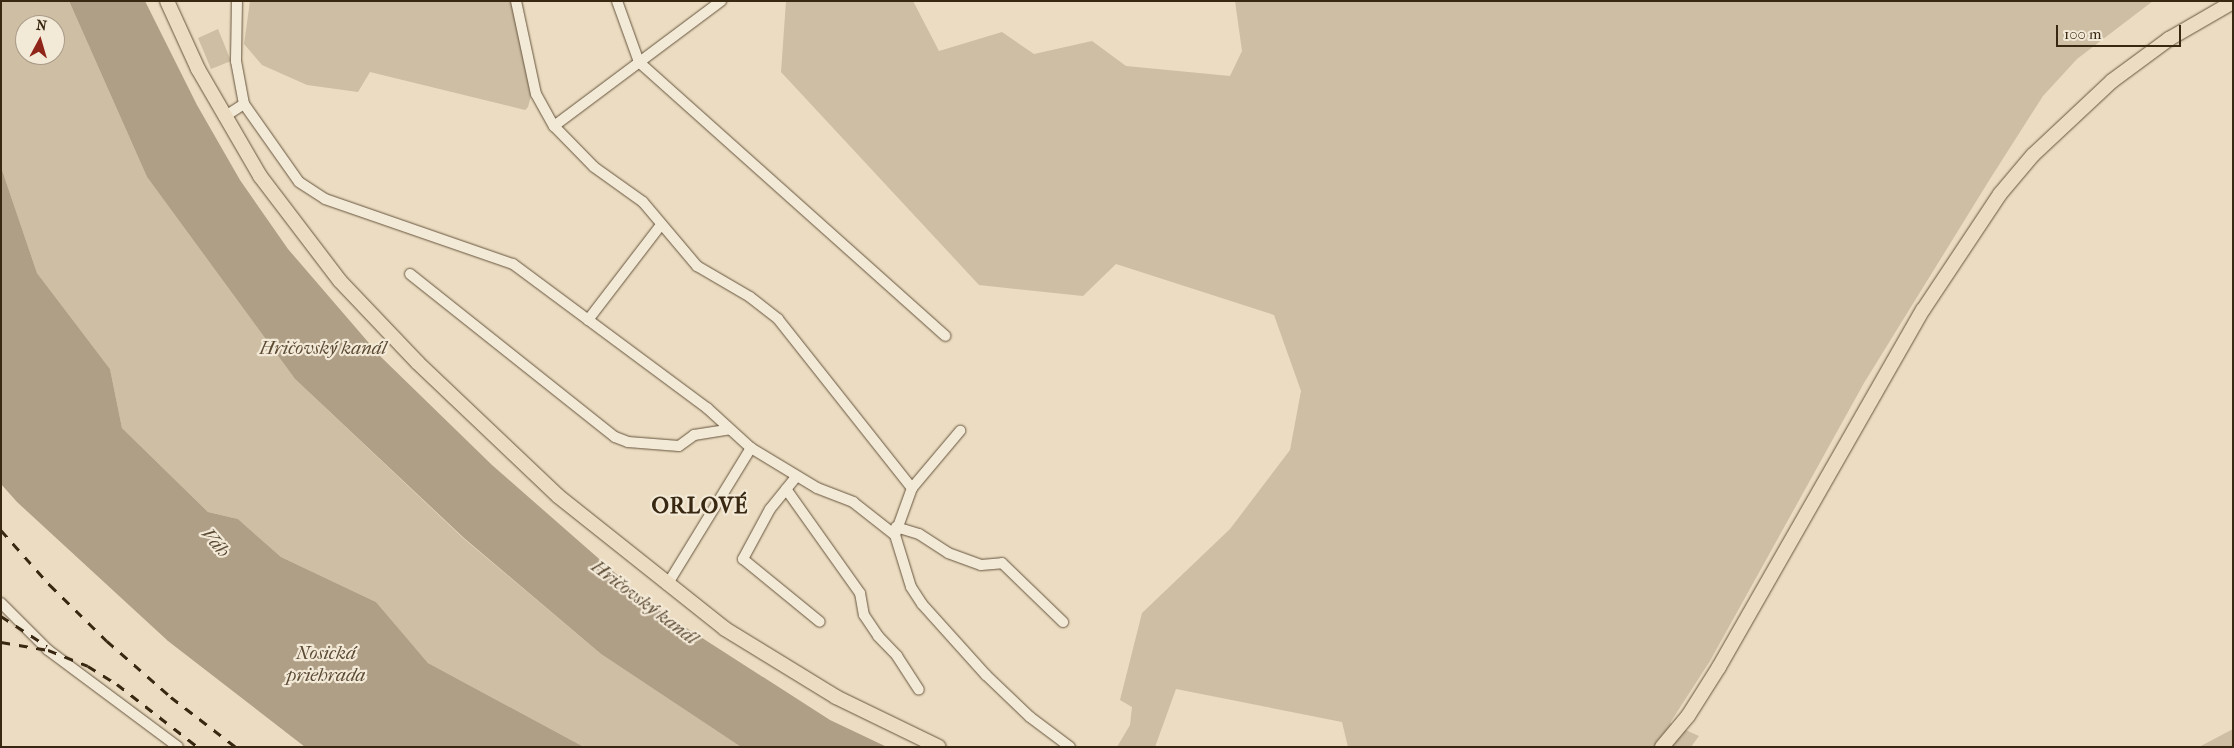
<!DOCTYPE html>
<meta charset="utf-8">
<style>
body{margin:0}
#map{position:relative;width:2234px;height:748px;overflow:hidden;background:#ecddc2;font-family:"IM FELL French Canon",serif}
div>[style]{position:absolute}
.green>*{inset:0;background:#cdbea4}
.water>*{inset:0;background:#af9f86}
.roads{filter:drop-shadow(0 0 1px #65543d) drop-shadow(0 0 1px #65543d)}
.minor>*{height:10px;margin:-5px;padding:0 5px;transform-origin:5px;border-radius:5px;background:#f3e9d7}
.major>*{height:14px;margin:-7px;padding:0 7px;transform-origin:7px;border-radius:7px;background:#ecddc2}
.rail>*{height:2.5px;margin-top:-1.25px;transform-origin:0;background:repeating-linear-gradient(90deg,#382711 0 9px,transparent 0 18px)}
span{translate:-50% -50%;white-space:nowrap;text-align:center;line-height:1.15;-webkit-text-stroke:4.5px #f3e9d7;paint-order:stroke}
.water-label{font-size:19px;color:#5c4b34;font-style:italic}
.district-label{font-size:22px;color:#382711;font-weight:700;letter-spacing:1px}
.frame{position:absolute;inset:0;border:2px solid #382711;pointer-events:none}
.north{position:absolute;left:15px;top:15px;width:50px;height:50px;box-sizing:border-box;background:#f3e9d7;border:1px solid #a89b88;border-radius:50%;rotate:6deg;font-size:14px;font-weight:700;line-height:20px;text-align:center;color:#382711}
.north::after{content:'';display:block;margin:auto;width:18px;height:22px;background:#8f2418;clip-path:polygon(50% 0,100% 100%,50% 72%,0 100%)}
.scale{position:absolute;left:2056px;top:25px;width:125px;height:22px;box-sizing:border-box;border:2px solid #382711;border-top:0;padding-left:6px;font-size:15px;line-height:18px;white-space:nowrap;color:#382711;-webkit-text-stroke:4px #f3e9d7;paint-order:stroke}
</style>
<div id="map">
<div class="green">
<div style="clip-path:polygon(evenodd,1px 1px,69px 1px,147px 177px,295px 379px,463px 538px,601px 654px,741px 747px,584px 747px,428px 663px,376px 602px,281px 557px,238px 519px,208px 512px,122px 428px,110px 369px,37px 273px,1px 167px,1px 1px,25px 25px,55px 25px,55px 55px,25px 55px,25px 25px)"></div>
<div style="clip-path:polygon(250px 1px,511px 1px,531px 96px,528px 107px,525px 110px,370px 72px,358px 92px,307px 85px,262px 65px,244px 44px)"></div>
<div style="clip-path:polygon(786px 1px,913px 1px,939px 51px,1002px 32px,1034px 54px,1092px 41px,1126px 66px,1230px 76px,1242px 51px,1235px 1px,2153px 1px,2077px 59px,2043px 96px,1990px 179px,1864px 383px,1710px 661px,1670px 723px,1699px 736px,1691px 747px,1348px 747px,1342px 722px,1176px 689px,1155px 747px,1117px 747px,1130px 725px,1132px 707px,1120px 700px,1142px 613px,1230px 529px,1290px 450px,1301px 391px,1274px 315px,1116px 264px,1083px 296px,979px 285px,781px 72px)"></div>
<div style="clip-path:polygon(218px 29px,231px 61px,211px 69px,198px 38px)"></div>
<div style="clip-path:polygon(2233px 729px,2233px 747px,2199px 747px)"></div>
</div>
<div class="water">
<div style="clip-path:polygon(69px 1px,145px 1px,197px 105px,240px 180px,288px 249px,381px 357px,492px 465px,654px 607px,830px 720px,887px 747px,741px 747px,601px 654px,464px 538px,295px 379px,147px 177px)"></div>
<div style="clip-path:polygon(1px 167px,37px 273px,110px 369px,122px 428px,208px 512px,238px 519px,281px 557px,376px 602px,428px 663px,584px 747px,305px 747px,168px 641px,17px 502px,1px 484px)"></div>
</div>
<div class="roads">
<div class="minor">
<div style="left:237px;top:1px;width:60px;rotate:91deg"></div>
<div style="left:236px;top:61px;width:44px;rotate:79.5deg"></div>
<div style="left:244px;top:104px;width:95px;rotate:54.8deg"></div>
<div style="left:299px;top:182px;width:31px;rotate:33deg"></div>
<div style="left:325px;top:199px;width:199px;rotate:19.1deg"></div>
<div style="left:513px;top:264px;width:242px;rotate:36.6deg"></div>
<div style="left:707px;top:408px;width:59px;rotate:42.3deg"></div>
<div style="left:751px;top:448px;width:77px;rotate:31.2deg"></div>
<div style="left:817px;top:488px;width:39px;rotate:21deg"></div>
<div style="left:853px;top:502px;width:53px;rotate:38.2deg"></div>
<div style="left:516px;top:1px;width:95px;rotate:77.9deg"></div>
<div style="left:536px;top:94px;width:37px;rotate:61deg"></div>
<div style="left:554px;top:126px;width:57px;rotate:45.7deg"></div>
<div style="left:594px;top:167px;width:60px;rotate:35.5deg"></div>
<div style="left:643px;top:202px;width:84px;rotate:49.8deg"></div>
<div style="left:697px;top:266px;width:61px;rotate:30.3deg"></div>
<div style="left:750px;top:297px;width:36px;rotate:38deg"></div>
<div style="left:778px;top:319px;width:216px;rotate:51.6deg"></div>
<div style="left:912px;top:488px;width:50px;rotate:109.9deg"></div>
<div style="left:895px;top:535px;width:54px;rotate:72.9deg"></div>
<div style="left:911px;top:587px;width:20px;rotate:57deg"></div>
<div style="left:922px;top:604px;width:96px;rotate:48deg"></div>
<div style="left:986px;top:675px;width:61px;rotate:43.7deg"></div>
<div style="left:1030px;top:717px;width:50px;rotate:36.9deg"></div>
<div style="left:617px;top:1px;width:65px;rotate:70.2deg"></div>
<div style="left:639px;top:62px;width:411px;rotate:41.8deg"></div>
<div style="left:224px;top:117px;width:24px;rotate:-33deg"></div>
<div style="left:554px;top:126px;width:209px;rotate:-36.8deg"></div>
<div style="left:410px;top:274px;width:262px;rotate:38.5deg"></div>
<div style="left:615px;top:437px;width:14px;rotate:21deg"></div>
<div style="left:628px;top:442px;width:51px;rotate:4.5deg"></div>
<div style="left:679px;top:446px;width:19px;rotate:-36deg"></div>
<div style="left:694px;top:435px;width:36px;rotate:-9deg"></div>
<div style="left:588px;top:320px;width:120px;rotate:-52.5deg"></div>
<div style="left:796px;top:477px;width:41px;rotate:129.1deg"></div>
<div style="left:770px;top:509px;width:57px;rotate:118.4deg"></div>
<div style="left:743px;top:559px;width:99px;rotate:39.3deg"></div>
<div style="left:912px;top:488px;width:75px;rotate:-49.9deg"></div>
<div style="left:786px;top:489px;width:128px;rotate:54.6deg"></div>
<div style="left:860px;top:593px;width:22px;rotate:80deg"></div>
<div style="left:864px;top:615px;width:25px;rotate:56deg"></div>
<div style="left:878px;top:636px;width:28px;rotate:46deg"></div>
<div style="left:897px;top:656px;width:40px;rotate:57.1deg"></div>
<div style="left:896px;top:527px;width:24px;rotate:17deg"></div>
<div style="left:919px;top:534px;width:35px;rotate:33deg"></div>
<div style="left:948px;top:553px;width:35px;rotate:20deg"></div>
<div style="left:981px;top:565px;width:21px;rotate:-5deg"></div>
<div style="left:1002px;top:563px;width:85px;rotate:44deg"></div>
<div style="left:667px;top:585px;width:161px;rotate:-58.5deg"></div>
<div style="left:1px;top:603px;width:66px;rotate:45deg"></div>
<div style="left:48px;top:650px;width:162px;rotate:36.7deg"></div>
</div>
<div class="major">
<div style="left:167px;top:1px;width:75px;rotate:65.5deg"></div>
<div style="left:198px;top:69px;width:124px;rotate:59.9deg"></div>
<div style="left:260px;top:176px;width:132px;rotate:52.7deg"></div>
<div style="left:340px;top:281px;width:113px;rotate:46.4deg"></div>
<div style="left:418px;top:363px;width:193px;rotate:43.5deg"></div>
<div style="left:558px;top:496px;width:213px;rotate:38.5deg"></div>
<div style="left:725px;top:629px;width:130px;rotate:31.5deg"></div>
<div style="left:836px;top:697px;width:114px;rotate:25.9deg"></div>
<div style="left:1662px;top:747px;width:40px;rotate:-50deg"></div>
<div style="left:1688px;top:716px;width:58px;rotate:-57.7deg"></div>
<div style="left:1719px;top:667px;width:411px;rotate:-60.3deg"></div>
<div style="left:1923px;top:310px;width:139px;rotate:-56.4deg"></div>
<div style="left:2000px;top:194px;width:51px;rotate:-49.8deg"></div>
<div style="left:2033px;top:155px;width:108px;rotate:-43.1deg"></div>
<div style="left:2112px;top:81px;width:71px;rotate:-36.4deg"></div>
<div style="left:2169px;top:39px;width:74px;rotate:-30deg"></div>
</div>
</div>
<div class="rail">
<div style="left:1px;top:530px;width:74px;rotate:48.3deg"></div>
<div style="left:50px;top:585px;width:80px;rotate:44.5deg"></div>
<div style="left:107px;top:641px;width:85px;rotate:41.2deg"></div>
<div style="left:171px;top:697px;width:82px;rotate:37.6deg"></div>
<div style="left:1px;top:616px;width:55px;rotate:33.1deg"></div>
<div style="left:1px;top:642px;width:48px;rotate:9.7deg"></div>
<div style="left:48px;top:650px;width:43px;rotate:21.8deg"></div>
<div style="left:88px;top:666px;width:34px;rotate:32deg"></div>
<div style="left:117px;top:684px;width:103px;rotate:37.9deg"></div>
</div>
<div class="water-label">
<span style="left:323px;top:349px">Hričovský kanál</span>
<span style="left:215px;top:543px;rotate:49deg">Váh</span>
<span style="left:644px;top:603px;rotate:37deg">Hričovský kanál</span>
<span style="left:326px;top:665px">Nosická<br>priehrada</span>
</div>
<div class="district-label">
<span style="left:700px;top:507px">ORLOVÉ</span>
</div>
<div class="frame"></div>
<div class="north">N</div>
<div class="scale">100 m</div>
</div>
